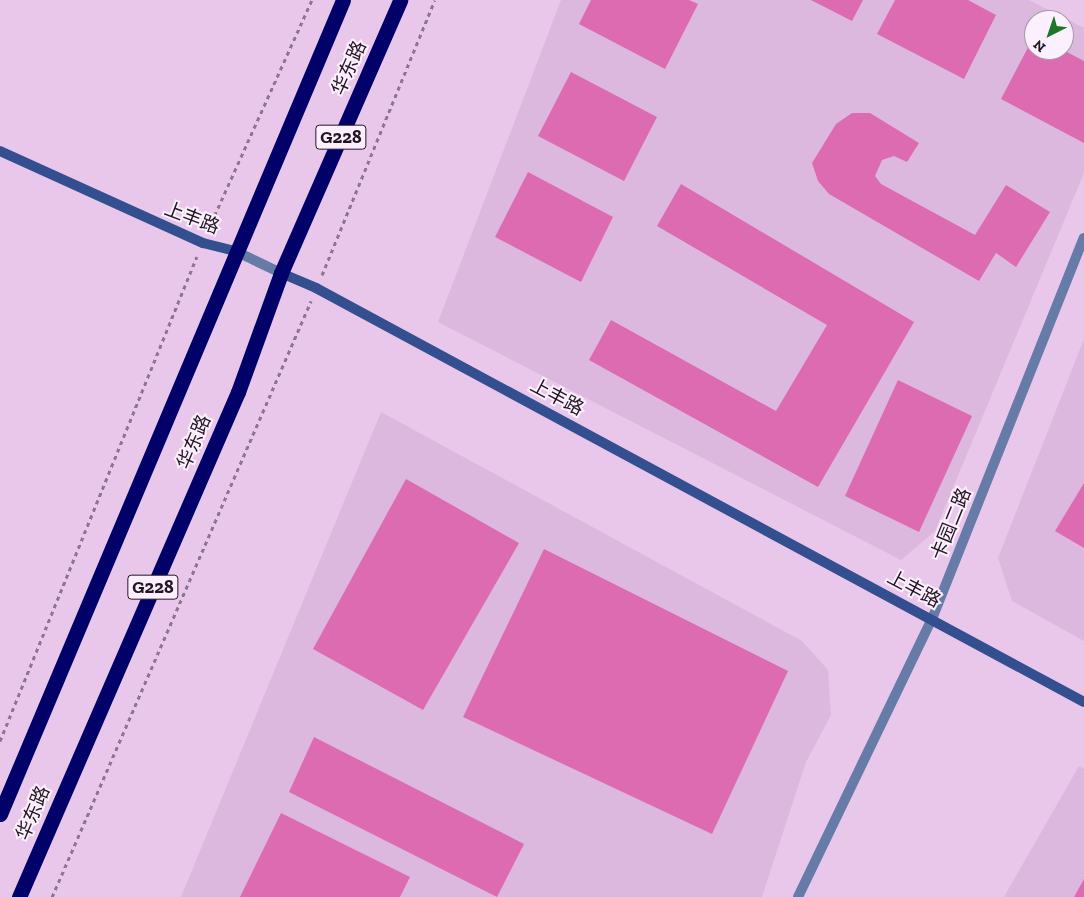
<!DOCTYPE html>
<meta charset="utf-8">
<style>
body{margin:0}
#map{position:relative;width:1084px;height:897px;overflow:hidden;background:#e8c7ea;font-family:"Zilla Slab","Noto Sans SC",serif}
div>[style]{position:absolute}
.built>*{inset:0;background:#dcb8de}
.building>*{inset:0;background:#dd6bb1}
.path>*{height:3px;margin-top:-1.5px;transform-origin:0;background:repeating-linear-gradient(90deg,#8c758e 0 4px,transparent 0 8px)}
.street>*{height:10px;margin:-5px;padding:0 5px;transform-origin:5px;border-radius:5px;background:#667ba8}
.secondary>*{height:10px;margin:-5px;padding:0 5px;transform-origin:5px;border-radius:5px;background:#334f8f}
.highway>*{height:15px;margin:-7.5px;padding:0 7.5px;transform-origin:7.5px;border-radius:7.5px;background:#010169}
span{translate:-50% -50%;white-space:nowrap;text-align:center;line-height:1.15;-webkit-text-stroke:4px #fdf0fe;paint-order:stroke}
.shield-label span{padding:1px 4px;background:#fdf0fe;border:1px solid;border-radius:4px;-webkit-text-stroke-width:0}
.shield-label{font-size:18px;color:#221623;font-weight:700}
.street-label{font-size:19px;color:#221623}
.north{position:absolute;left:1024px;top:10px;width:50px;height:50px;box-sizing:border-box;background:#fdf0fe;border:1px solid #a599a6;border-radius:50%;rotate:221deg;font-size:14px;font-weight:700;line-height:20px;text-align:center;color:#221623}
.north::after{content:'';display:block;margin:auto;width:18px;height:22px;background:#1c7726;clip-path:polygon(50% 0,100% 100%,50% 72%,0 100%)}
</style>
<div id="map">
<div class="built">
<div style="clip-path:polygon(evenodd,561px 0,1029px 0,1084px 28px,1084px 173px,935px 531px,901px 560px,438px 322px,561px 0,1034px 20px,1064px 20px,1064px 50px,1034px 50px,1034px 20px)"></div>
<div style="clip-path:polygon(1084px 339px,1084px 641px,1012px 601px,998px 558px)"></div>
<div style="clip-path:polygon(381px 412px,802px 641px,828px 670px,831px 715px,806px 762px,762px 897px,181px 897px)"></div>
<div style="clip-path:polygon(1079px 766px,1084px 769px,1084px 897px,1004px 897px)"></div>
</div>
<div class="building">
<div style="clip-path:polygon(591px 0,689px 0,698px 4px,665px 69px,579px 24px)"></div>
<div style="clip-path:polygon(811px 0,863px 0,852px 21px)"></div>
<div style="clip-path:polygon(895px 0,968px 0,996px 15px,964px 79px,877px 34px)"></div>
<div style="clip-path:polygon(1034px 36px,1034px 50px,1063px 50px,1084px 61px,1084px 143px,1001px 99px)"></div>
<div style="clip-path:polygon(571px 72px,657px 117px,624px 181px,538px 136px)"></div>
<div style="clip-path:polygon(852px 113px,870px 113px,919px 143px,907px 162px,894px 156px,882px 160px,875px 176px,881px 184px,975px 235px,1006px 185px,1050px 212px,1016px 267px,996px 253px,979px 281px,829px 194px,818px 181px,812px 163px,836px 124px)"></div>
<div style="clip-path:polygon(528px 172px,613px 217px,581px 282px,495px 237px)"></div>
<div style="clip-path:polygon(681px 184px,914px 322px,818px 487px,589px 360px,611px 320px,776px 411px,827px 325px,657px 226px)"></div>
<div style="clip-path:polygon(898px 380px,972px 416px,919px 532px,845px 496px)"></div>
<div style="clip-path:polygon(406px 479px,519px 543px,423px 710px,313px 649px)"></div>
<div style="clip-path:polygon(1084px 483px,1084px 548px,1055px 531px)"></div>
<div style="clip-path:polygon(544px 549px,788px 671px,712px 834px,463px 717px)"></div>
<div style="clip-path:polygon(314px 737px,524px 844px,497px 897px,289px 792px)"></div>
<div style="clip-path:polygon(281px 813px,410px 877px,400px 897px,240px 897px)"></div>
<div style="clip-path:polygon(1084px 879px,1084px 897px,1074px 897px)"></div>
</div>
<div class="path">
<div style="left:208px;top:230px;width:252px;rotate:-65.7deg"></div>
<div style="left:322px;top:275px;width:297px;rotate:-67.7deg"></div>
<div style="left:0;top:741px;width:523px;rotate:-67.89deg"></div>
<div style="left:52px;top:897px;width:650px;rotate:-66.51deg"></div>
</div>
<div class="street">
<div style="left:235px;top:251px;width:51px;rotate:25.6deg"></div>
<div style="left:798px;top:897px;width:309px;rotate:-64.3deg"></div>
<div style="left:932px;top:619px;width:410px;rotate:-68.3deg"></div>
</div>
<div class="secondary">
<div style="left:0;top:151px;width:223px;rotate:24.4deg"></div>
<div style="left:203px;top:243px;width:33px;rotate:14deg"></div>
<div style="left:281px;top:273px;width:38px;rotate:23deg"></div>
<div style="left:316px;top:288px;width:872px;rotate:28.33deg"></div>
</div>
<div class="highway">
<div style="left:0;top:814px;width:883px;rotate:-67.15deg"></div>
<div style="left:19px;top:897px;width:550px;rotate:-66.56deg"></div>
<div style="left:238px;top:392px;width:127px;rotate:-70.1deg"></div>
<div style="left:281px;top:273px;width:298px;rotate:-66.4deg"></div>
</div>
<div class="shield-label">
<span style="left:341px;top:137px">G228</span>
<span style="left:153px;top:587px">G228</span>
</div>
<div class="street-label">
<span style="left:349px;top:68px;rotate:-66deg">华东路</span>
<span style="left:192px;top:218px;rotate:21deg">上丰路</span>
<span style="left:557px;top:397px;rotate:28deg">上丰路</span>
<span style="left:194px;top:442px;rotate:-67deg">华东路</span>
<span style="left:951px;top:524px;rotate:-68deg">卡园二路</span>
<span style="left:914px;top:589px;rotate:28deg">上丰路</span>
<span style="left:33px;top:813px;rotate:-67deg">华东路</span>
</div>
<div class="north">N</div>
</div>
